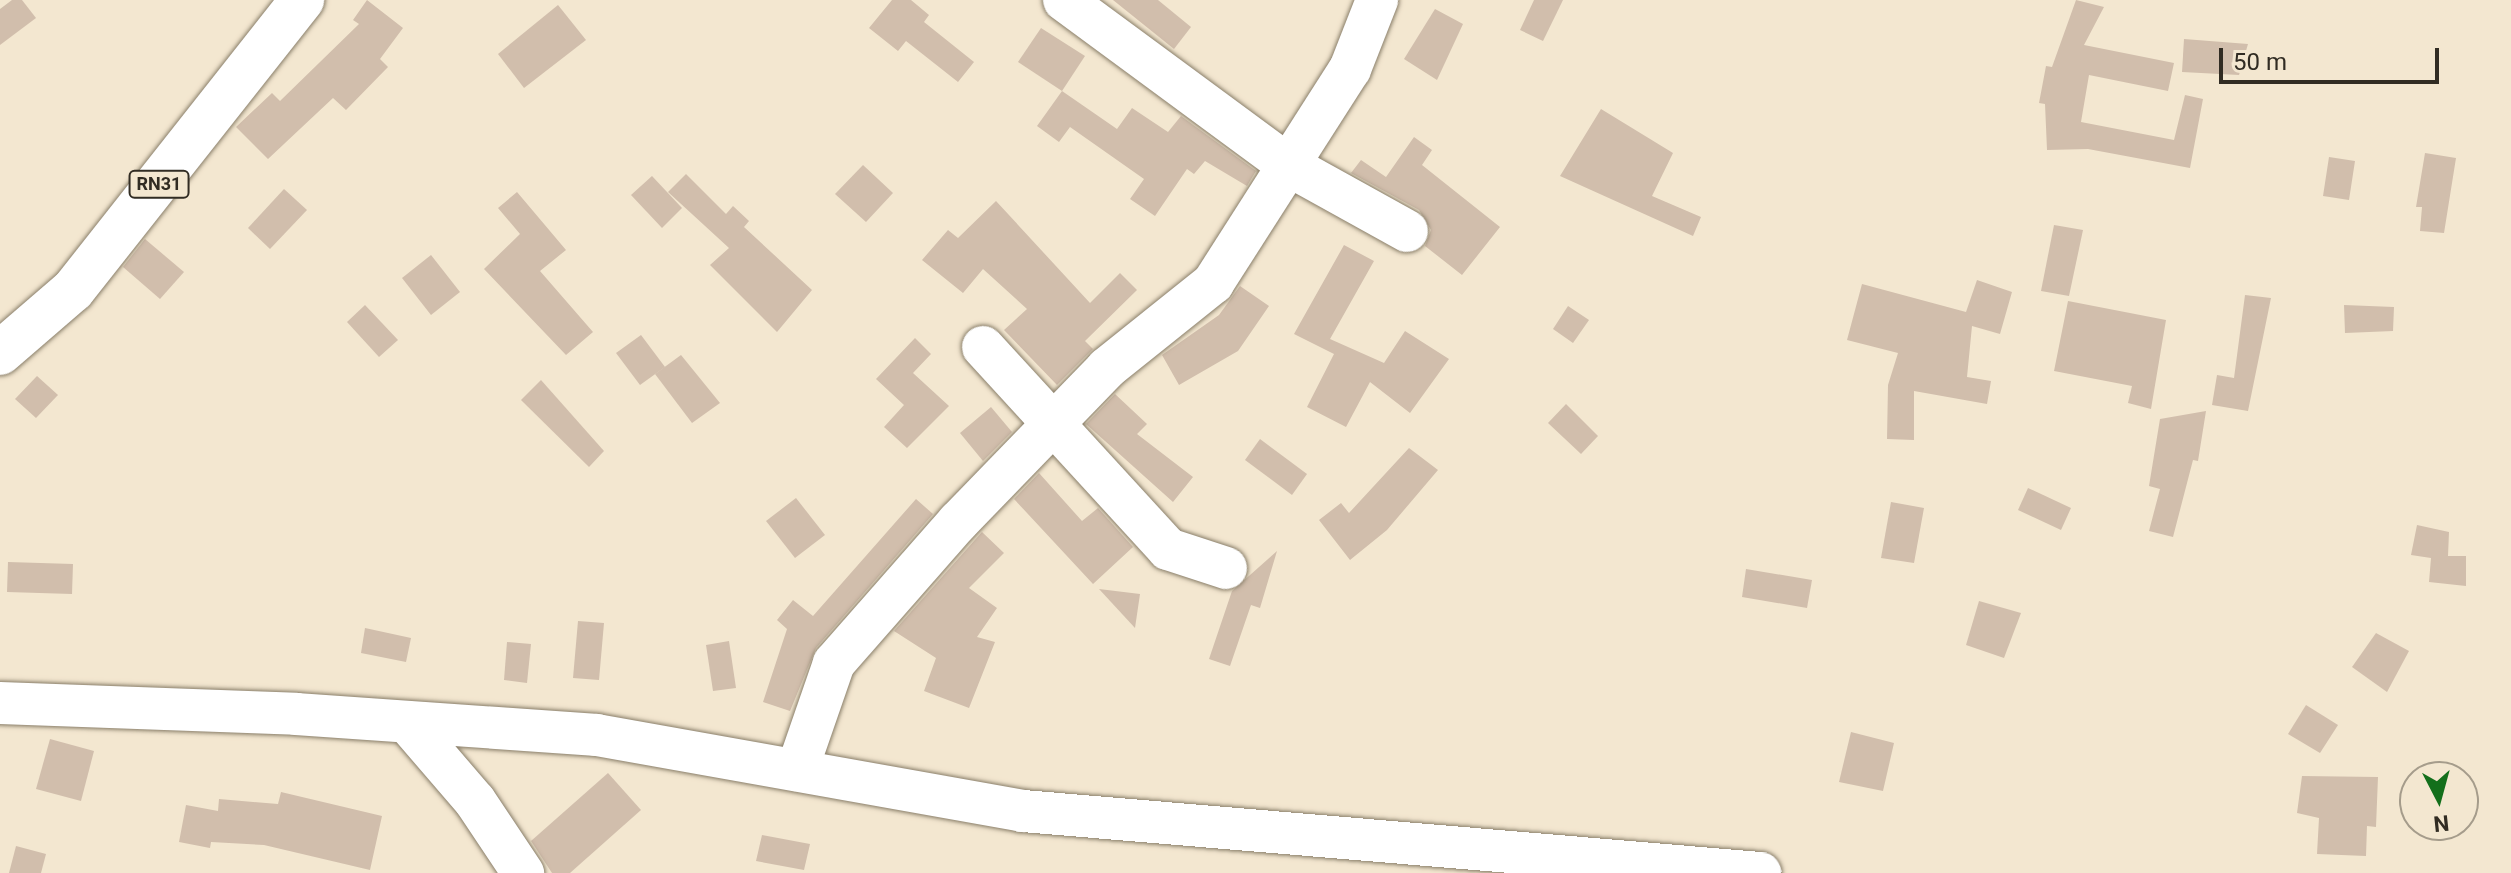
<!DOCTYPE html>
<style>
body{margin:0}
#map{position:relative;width:2511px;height:873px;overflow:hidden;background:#f3e7d0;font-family:Roboto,sans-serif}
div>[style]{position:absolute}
.building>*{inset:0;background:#d1beac}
.roads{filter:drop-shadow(0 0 2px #897e69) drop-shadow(0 0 2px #897e69)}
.minor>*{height:42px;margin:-21px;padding:0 21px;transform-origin:21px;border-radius:21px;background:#fff}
.major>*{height:44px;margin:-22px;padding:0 22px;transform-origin:22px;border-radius:22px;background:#fff}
span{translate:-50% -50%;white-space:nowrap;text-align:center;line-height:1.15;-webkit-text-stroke:6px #f3e7d0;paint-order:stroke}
.shield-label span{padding:2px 6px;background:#f3e7d0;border:2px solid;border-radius:6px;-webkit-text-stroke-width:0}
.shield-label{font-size:18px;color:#312c23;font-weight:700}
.north{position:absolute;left:2399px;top:761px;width:80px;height:80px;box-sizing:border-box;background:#f3e7d0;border:2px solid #a59c8b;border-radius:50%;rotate:174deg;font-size:22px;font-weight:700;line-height:32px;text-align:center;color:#312c23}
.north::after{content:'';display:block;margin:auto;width:28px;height:36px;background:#136f1b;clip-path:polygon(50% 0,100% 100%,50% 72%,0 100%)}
.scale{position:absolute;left:2219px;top:48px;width:220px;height:36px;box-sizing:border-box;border:4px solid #312c23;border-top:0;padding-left:10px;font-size:24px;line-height:28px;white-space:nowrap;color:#312c23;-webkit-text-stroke:6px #f3e7d0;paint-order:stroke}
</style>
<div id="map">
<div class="building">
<div style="clip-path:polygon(12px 0,22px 0,36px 18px,0 45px,0 9px)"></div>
<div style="clip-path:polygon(367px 0,403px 28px,380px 59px,388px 67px,346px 110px,333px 98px,268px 159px,236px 127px,272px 93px,280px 101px,359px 24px,353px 20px)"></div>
<div style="clip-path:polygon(892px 0,911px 0,929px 15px,924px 22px,974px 62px,958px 82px,906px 41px,898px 51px,869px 28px)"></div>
<div style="clip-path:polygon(1113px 0,1158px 0,1191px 27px,1174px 49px)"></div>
<div style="clip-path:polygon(1534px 0,1563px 0,1543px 41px,1520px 30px)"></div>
<div style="clip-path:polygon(2076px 0,2104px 7px,2084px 45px,2174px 63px,2168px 91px,2089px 75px,2081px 122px,2174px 140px,2185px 95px,2203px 99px,2190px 168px,2088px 149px,2047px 150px,2045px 104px,2039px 103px,2046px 66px,2052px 67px)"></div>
<div style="clip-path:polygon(558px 5px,586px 40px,524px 88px,498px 54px)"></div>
<div style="clip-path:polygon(1435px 9px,1463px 24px,1437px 80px,1404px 59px)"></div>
<div style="clip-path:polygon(1041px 28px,1085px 56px,1062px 91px,1018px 62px)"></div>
<div style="clip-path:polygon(2184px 39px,2248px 44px,2239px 75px,2182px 72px)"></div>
<div style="clip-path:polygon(1062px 91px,1117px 129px,1132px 108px,1168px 132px,1181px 116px,1256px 171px,1247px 186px,1205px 161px,1194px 174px,1187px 169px,1155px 216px,1130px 199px,1144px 179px,1070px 127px,1059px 142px,1037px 126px)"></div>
<div style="clip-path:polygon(1601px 109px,1673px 153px,1652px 196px,1701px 217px,1693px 236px,1560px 176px)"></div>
<div style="clip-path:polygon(1414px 137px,1432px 150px,1422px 165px,1500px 227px,1462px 275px,1425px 246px,1431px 230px,1419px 210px,1351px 173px,1361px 160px,1386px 177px)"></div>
<div style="clip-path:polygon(2425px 153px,2456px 158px,2444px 233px,2420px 231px,2422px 207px,2416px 207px)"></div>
<div style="clip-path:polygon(2329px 157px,2355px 161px,2349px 200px,2323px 196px)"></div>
<div style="clip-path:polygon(863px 165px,893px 193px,866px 222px,835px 194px)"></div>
<div style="clip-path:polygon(686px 174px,726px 214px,733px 206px,749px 221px,744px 227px,812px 290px,777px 332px,710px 265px,729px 248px,668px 192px)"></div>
<div style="clip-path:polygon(652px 176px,682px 208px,662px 228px,631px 195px)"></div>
<div style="clip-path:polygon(284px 189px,307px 210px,270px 249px,248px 228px)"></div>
<div style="clip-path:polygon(517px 192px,566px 250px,540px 271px,593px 332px,566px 355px,484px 269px,520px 234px,498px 208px)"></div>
<div style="clip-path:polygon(996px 201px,1090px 303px,1120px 273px,1137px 290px,1085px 341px,1093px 349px,1057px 385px,1004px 330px,1027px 309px,983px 269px,963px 293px,922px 260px,948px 230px,958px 238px)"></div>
<div style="clip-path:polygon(2054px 225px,2083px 230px,2069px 296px,2041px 291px)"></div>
<div style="clip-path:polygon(145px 239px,184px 272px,160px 299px,123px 267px)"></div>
<div style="clip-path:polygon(1344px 245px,1374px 261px,1330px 339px,1384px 363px,1405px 331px,1449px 359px,1410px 413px,1370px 382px,1346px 427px,1307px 407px,1334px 354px,1294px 334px)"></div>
<div style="clip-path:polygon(431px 255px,460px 292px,431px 315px,402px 278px)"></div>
<div style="clip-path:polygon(1977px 280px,2012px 292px,2000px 334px,1972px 326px,1967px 377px,1991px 381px,1987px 404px,1914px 391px,1914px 440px,1887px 439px,1888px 385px,1898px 353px,1847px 340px,1862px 284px,1966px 312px)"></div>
<div style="clip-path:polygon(1240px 286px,1269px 306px,1238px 351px,1179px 385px,1162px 355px,1219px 315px)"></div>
<div style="clip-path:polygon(2245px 295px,2271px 298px,2248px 411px,2212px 405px,2217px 375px,2234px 378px)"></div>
<div style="clip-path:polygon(2068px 301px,2166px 320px,2151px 409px,2128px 403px,2132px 386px,2054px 371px)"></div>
<div style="clip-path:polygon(365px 305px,398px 340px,379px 357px,347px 322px)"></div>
<div style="clip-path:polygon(2344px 305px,2394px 307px,2393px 331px,2345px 333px)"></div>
<div style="clip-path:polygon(1568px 306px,1589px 320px,1573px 343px,1553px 329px)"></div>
<div style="clip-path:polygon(641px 335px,665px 367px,640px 385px,616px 353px)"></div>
<div style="clip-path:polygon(915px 338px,931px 354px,913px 373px,949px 406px,907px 448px,884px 427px,904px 405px,876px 379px)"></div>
<div style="clip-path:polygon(681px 355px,720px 403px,692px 423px,655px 374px)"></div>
<div style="clip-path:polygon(37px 376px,58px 395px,36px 418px,15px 399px)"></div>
<div style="clip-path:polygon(541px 380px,604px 451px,589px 467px,521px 400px)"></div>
<div style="clip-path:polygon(1115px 394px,1147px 424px,1137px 434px,1193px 477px,1173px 502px,1086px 424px)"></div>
<div style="clip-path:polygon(1566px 404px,1598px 436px,1581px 454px,1548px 423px)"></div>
<div style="clip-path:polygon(991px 407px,1012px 432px,983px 461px,960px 433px)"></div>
<div style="clip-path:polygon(2206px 411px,2198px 461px,2193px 460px,2173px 537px,2149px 531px,2160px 489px,2149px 486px,2160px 419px)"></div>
<div style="clip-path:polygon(1260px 439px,1307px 474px,1292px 495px,1245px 460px)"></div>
<div style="clip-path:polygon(1409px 448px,1438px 470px,1387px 530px,1350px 560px,1319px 520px,1341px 503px,1349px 513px)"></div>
<div style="clip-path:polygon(1039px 473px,1082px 521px,1098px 508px,1133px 547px,1093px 584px,1014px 499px)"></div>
<div style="clip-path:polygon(2028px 488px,2071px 508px,2061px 530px,2018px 510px)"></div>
<div style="clip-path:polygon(796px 498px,825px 535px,795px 558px,766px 521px)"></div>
<div style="clip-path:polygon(916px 499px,933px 514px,816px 648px,790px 711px,763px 702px,787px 629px,777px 620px,793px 600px,813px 616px)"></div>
<div style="clip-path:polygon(1891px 502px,1924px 508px,1914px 563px,1881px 558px)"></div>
<div style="clip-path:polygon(2417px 525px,2449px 532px,2448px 556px,2466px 556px,2466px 586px,2429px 582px,2431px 558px,2411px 555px)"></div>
<div style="clip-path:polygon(982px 532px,1004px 553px,969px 588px,997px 608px,977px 637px,995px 642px,969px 708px,924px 691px,936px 658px,894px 631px)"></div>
<div style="clip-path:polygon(1277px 551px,1260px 608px,1251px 605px,1230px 666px,1209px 659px,1232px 591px)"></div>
<div style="clip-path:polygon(8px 562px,73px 564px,72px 594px,7px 592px)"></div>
<div style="clip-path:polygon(1746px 569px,1812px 580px,1807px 608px,1742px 597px)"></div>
<div style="clip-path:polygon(1099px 589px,1140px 594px,1135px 628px)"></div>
<div style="clip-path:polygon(1979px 601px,2021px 613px,2004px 658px,1966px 645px)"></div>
<div style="clip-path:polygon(578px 621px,604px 623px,599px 680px,573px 678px)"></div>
<div style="clip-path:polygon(365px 628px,411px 638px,406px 662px,361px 653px)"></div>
<div style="clip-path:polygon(2376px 633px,2409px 651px,2387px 692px,2352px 667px)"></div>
<div style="clip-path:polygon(729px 641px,736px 688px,713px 691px,706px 645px)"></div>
<div style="clip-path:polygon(507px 642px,531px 644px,527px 683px,504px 680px)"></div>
<div style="clip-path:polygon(2306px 705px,2338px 725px,2320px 753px,2288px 734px)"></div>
<div style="clip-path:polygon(1851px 732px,1894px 743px,1883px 791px,1839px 782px)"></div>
<div style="clip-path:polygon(50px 739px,94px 751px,81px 801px,36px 789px)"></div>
<div style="clip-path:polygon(608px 773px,641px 810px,570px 873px,552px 873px,531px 841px)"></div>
<div style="clip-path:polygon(2302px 776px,2378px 777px,2376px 827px,2367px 826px,2366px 856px,2317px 854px,2319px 818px,2297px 813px)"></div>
<div style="clip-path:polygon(281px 792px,382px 816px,370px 870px,264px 845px,211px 842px,210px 848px,179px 842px,186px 805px,218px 811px,219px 799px,278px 804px)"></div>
<div style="clip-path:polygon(762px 835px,810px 844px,804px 870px,756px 861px)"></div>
<div style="clip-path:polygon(16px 846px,46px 854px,41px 873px,9px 873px)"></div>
</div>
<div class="roads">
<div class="minor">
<div style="left:1064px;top:0;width:278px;rotate:36.4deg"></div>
<div style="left:1288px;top:165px;width:136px;rotate:29deg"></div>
<div style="left:983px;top:347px;width:274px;rotate:47.5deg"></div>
<div style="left:1168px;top:549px;width:61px;rotate:18.1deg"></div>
<div style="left:0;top:703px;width:296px;rotate:2.1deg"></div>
<div style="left:296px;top:714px;width:302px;rotate:4deg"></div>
<div style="left:597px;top:735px;width:433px;rotate:10.1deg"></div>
<div style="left:1023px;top:811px;width:740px;rotate:4.81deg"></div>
<div style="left:407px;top:722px;width:104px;rotate:49.3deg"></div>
<div style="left:475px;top:801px;width:87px;rotate:56.3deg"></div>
<div style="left:797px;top:770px;width:113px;rotate:-70.9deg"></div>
<div style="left:834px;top:663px;width:188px;rotate:-48.7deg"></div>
<div style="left:958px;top:522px;width:214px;rotate:-45.9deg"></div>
<div style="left:1107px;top:368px;width:136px;rotate:-38.7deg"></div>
<div style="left:1213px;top:283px;width:254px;rotate:-57.4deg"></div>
<div style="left:1350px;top:69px;width:74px;rotate:-68.6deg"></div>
</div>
<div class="major">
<div style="left:0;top:353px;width:96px;rotate:-40.8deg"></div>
<div style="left:73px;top:290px;width:370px;rotate:-51.7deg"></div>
</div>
</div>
<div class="shield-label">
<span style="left:159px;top:184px">RN31</span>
</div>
<div class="north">N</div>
<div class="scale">50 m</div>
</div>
